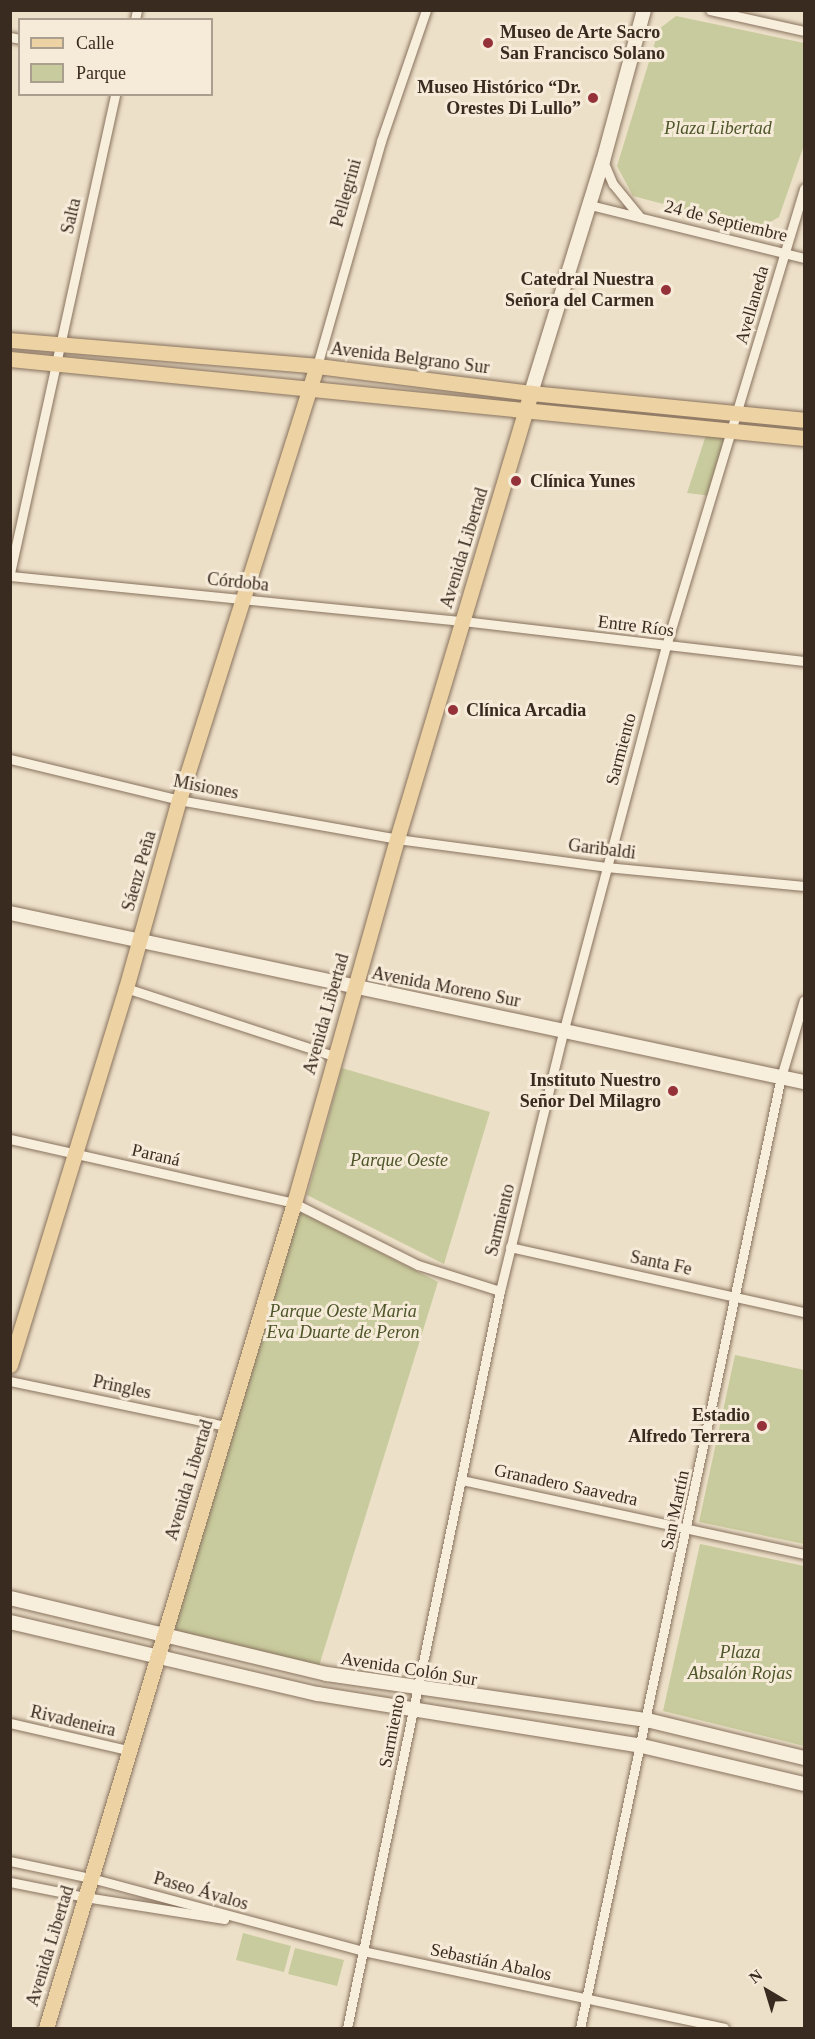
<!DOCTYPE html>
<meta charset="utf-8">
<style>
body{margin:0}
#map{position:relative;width:815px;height:2039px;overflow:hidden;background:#ede0c9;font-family:"Times New Roman",serif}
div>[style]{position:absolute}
.green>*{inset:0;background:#c8cb9d}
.roads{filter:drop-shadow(0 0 2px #88725e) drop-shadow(0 0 2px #88725e)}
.street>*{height:9px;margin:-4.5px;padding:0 4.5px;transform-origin:4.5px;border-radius:4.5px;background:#f8eedc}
.secondary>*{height:14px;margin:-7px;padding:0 7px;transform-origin:7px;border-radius:7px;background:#f8eedc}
.primary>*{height:15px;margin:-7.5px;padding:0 7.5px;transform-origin:7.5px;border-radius:7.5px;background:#edd2a3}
.dots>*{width:16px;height:16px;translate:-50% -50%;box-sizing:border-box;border:3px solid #f5ebd8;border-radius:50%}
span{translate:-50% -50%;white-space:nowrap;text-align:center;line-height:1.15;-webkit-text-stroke:6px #f5ebd8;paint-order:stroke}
.poi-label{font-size:18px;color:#3a2b21;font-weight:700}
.left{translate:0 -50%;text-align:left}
.right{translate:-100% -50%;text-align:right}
.park-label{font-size:18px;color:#4d5529;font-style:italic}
.street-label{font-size:18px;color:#3a2b21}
.frame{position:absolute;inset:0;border:12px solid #3a2b21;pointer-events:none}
.legend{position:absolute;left:18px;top:18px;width:195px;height:78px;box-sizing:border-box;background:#f5ebd8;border:2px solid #aa9e8f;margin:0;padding:8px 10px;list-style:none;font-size:18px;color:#3a2b21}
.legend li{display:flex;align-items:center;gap:12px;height:30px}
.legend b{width:30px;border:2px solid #aa9e8f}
.north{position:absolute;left:737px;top:1961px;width:60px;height:60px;-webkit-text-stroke:4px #f5ebd8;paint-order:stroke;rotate:322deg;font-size:16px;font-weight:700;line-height:24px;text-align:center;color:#3a2b21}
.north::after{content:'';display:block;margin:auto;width:21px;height:27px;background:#3a2b21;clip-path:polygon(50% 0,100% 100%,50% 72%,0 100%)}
</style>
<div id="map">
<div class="green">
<div style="clip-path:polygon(676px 16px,804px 43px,804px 145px,779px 217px,758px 229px,633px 196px,617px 166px,659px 29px)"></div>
<div style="clip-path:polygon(706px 435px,729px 437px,712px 496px,687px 493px)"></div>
<div style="clip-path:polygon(342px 1068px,490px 1112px,444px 1264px,307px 1195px)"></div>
<div style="clip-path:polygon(296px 1210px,438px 1282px,319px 1666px,168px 1630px)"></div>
<div style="clip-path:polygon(735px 1355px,804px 1370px,804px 1544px,699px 1522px)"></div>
<div style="clip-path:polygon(700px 1544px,804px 1566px,804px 1746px,663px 1711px)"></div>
<div style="clip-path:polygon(243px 1933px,291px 1946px,284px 1972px,236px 1960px)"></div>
<div style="clip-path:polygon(295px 1948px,344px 1960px,337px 1986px,288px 1974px)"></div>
</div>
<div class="roads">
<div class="street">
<div style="left:710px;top:10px;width:96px;rotate:12.6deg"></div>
<div style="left:135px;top:20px;width:10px;rotate:-79deg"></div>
<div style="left:10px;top:37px;width:10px;rotate:11deg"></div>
<div style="left:603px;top:161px;width:25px;rotate:67deg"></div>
<div style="left:613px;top:184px;width:43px;rotate:50.7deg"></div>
<div style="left:590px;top:205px;width:220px;rotate:13.9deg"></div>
<div style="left:317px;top:366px;width:234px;rotate:-74.1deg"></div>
<div style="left:381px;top:141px;width:139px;rotate:-71deg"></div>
<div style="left:10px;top:573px;width:490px;rotate:-77.6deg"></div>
<div style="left:10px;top:576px;width:455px;rotate:5.7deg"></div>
<div style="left:463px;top:621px;width:343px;rotate:6.7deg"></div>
<div style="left:10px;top:759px;width:174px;rotate:13.6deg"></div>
<div style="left:179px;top:800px;width:221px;rotate:10.1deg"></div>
<div style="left:397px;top:839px;width:211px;rotate:7.6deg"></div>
<div style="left:606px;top:867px;width:199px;rotate:5.5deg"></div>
<div style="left:126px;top:988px;width:219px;rotate:18.1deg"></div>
<div style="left:10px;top:1139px;width:291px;rotate:12.7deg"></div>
<div style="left:294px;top:1203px;width:139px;rotate:26.6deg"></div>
<div style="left:418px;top:1265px;width:86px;rotate:17.6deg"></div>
<div style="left:510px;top:1247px;width:301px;rotate:12.5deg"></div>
<div style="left:10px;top:1381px;width:221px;rotate:11.8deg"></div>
<div style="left:462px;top:1480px;width:350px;rotate:12.2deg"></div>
<div style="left:10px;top:1723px;width:121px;rotate:12.9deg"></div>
<div style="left:10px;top:1861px;width:83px;rotate:11.9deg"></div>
<div style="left:91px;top:1878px;width:282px;rotate:15deg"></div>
<div style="left:363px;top:1951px;width:369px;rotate:12deg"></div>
<div style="left:10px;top:1882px;width:76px;rotate:11.3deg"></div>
<div style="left:85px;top:1897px;width:141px;rotate:9deg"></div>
<div style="left:347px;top:2028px;width:753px;rotate:-78.27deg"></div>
<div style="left:500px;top:1291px;width:270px;rotate:-76.3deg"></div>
<div style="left:564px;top:1029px;width:396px;rotate:-75.1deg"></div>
<div style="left:666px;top:646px;width:478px;rotate:-73.2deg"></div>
<div style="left:580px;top:2028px;width:972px;rotate:-78.07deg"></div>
<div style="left:781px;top:1077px;width:80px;rotate:-73.4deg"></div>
</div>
<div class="secondary">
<div style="left:531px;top:393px;width:243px;rotate:-72.8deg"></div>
<div style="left:603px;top:161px;width:156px;rotate:-74.8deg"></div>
<div style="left:10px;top:913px;width:812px;rotate:12.02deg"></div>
<div style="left:10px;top:1598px;width:326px;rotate:13.5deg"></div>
<div style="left:327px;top:1674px;width:323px;rotate:8.2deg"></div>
<div style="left:647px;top:1720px;width:162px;rotate:13.6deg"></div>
<div style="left:10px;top:1622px;width:316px;rotate:13.2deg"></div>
<div style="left:318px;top:1694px;width:328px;rotate:9.1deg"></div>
<div style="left:642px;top:1746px;width:166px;rotate:13.2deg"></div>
</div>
<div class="primary">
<div style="left:10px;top:340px;width:308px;rotate:4.8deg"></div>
<div style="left:317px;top:366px;width:216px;rotate:7.2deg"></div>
<div style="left:531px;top:393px;width:274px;rotate:5.6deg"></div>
<div style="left:10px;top:359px;width:798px;rotate:5.68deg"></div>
<div style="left:10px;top:1365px;width:394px;rotate:-72.9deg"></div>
<div style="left:126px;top:988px;width:195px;rotate:-74.3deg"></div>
<div style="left:179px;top:800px;width:455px;rotate:-72.4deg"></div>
<div style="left:46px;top:2028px;width:861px;rotate:-73.27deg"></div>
<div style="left:294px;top:1203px;width:378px;rotate:-74.2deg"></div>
<div style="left:397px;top:839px;width:466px;rotate:-73.3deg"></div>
</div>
</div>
<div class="dots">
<div style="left:488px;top:43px;background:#953138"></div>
<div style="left:593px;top:98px;background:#953138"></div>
<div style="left:666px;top:290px;background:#953138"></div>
<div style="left:516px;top:481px;background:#953138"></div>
<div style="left:453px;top:710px;background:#953138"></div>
<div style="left:673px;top:1091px;background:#953138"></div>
<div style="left:762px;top:1426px;background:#953138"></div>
</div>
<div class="poi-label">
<span class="left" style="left:500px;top:43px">Museo de Arte Sacro<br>San Francisco Solano</span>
<span class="right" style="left:581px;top:98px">Museo Histórico “Dr.<br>Orestes Di Lullo”</span>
<span class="right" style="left:654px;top:290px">Catedral Nuestra<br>Señora del Carmen</span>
<span class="left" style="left:530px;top:481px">Clínica Yunes</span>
<span class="left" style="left:466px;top:710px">Clínica Arcadia</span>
<span class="right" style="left:661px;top:1091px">Instituto Nuestro<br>Señor Del Milagro</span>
<span class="right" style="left:750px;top:1426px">Estadio<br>Alfredo Terrera</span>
</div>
<div class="park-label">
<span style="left:718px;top:128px">Plaza Libertad</span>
<span style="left:399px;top:1160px">Parque Oeste</span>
<span style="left:343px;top:1322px">Parque Oeste Maria<br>Eva Duarte de Peron</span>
<span style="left:740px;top:1663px">Plaza<br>Absalón Rojas</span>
</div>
<div class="street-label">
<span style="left:346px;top:193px;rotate:-74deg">Pellegrini</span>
<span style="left:71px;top:216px;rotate:-77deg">Salta</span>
<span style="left:726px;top:221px;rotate:14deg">24 de Septiembre</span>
<span style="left:752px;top:305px;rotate:-74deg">Avellaneda</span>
<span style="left:410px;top:358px;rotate:7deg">Avenida Belgrano Sur</span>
<span style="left:464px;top:548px;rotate:-73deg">Avenida Libertad</span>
<span style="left:238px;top:582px;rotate:6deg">Córdoba</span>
<span style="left:636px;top:626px;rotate:7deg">Entre Ríos</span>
<span style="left:621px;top:749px;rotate:-75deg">Sarmiento</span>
<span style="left:206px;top:787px;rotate:11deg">Misiones</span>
<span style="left:602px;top:849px;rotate:7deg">Garibaldi</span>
<span style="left:139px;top:871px;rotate:-74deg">Sáenz Peña</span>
<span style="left:446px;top:987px;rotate:11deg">Avenida Moreno Sur</span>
<span style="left:326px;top:1014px;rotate:-74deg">Avenida Libertad</span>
<span style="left:156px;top:1155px;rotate:13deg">Paraná</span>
<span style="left:500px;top:1220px;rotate:-76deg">Sarmiento</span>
<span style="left:661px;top:1263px;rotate:12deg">Santa Fe</span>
<span style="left:122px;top:1387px;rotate:12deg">Pringles</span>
<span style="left:189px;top:1480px;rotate:-73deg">Avenida Libertad</span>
<span style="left:566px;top:1485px;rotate:12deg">Granadero Saavedra</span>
<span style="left:675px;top:1510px;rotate:-78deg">San Martín</span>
<span style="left:409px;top:1669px;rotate:9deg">Avenida Colón Sur</span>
<span style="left:73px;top:1721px;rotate:13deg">Rivadeneira</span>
<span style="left:392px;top:1731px;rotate:-79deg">Sarmiento</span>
<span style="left:201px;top:1891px;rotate:16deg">Paseo Ávalos</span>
<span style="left:50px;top:1946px;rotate:-73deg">Avenida Libertad</span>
<span style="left:491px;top:1962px;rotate:12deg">Sebastián Abalos</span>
</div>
<div class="frame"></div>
<ul class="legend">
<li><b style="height:8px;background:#edd2a3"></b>Calle</li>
<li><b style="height:16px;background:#c8cb9d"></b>Parque</li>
</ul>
<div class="north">N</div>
</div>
